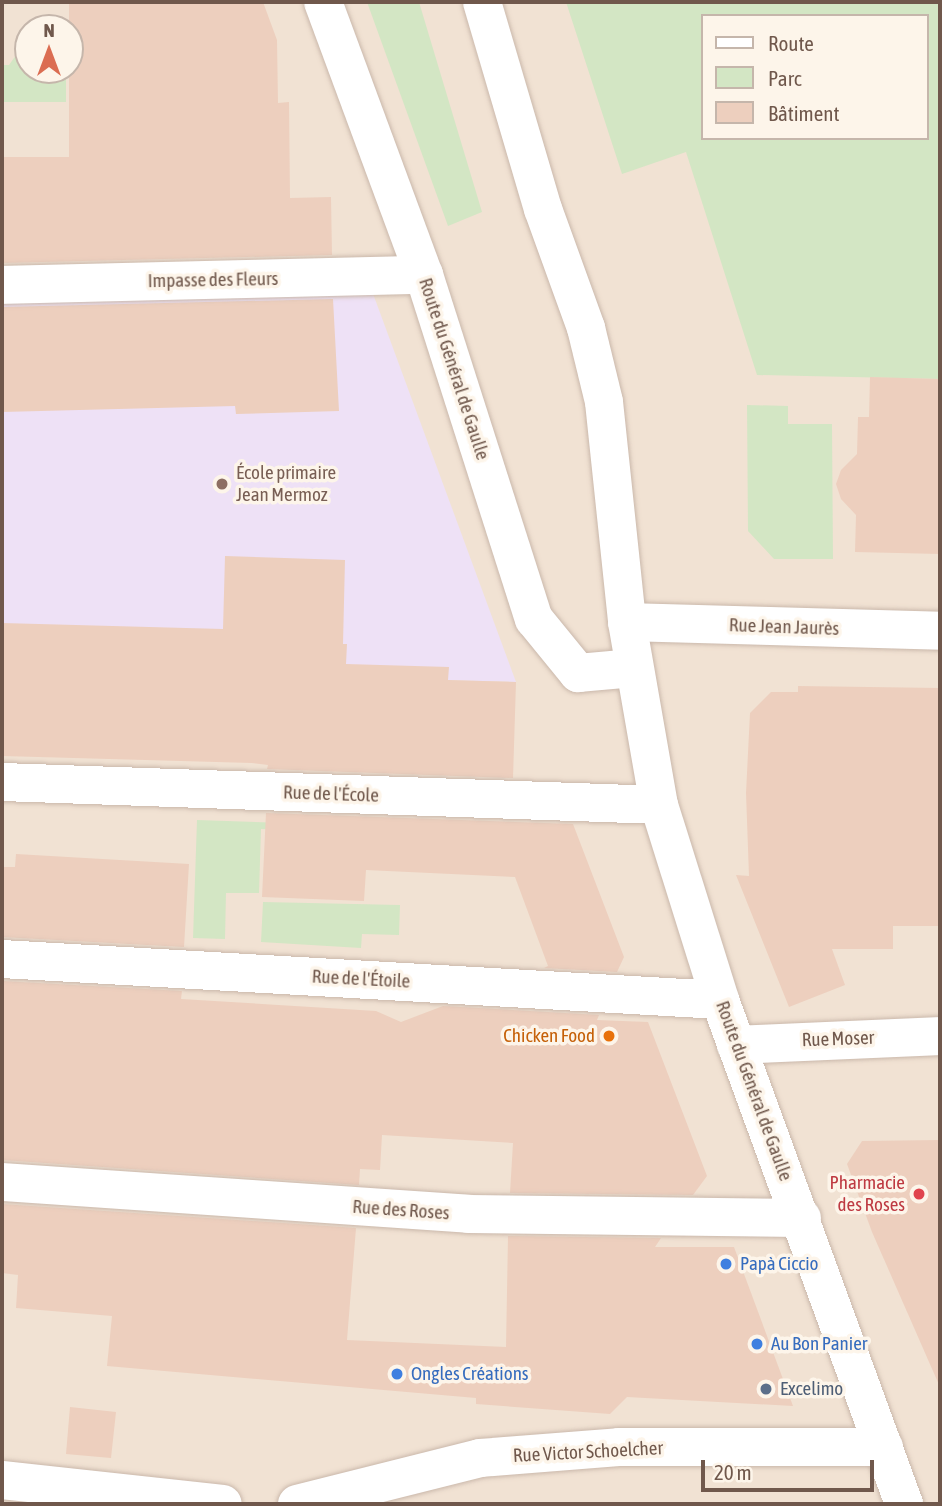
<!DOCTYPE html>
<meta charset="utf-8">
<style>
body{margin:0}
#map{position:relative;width:942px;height:1506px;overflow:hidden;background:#faf1e4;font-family:"Asap Condensed",sans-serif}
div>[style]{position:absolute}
.residential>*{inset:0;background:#f1e2d3}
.education>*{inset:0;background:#eee1f6}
.green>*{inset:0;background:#d3e6c4}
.building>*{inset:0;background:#edcfbe}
.roads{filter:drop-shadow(0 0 2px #cab8ab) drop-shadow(0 0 2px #cab8ab)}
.minor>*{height:38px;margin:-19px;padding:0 19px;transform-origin:19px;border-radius:19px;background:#fff}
.secondary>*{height:38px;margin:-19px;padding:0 19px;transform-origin:19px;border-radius:19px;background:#fff}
.dots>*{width:19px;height:19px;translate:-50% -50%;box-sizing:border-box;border:4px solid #fdf5ea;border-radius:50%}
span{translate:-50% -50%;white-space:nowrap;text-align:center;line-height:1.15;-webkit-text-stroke:7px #fdf5ea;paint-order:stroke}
.street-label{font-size:19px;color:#70584c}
.education-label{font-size:19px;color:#785e54}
.left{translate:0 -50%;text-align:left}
.food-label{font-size:19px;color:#c56008}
.right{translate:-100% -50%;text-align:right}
.health-label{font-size:19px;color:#be3a42}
.shop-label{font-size:19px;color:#366cbe}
.service-label{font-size:19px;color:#4e5e75}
.frame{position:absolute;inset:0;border:4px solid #70584c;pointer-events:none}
.legend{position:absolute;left:701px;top:14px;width:228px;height:126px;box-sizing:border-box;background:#fdf5ea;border:2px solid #c5b6ab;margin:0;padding:9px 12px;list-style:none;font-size:21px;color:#70584c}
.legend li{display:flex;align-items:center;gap:14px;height:35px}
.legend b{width:35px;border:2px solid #c5b6ab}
.north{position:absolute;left:14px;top:14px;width:70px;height:70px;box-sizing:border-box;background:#fdf5ea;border:2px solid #c5b6ab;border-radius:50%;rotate:0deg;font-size:19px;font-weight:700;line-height:28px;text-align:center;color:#70584c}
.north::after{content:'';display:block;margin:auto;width:24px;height:32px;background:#db6d52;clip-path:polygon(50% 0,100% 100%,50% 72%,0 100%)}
.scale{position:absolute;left:701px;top:1460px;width:173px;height:32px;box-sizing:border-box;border:4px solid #70584c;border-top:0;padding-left:9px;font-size:21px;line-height:24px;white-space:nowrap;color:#70584c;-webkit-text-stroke:5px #fdf5ea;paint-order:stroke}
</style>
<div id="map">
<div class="residential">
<div style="clip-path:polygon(evenodd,2px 2px,940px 2px,940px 1504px,2px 1504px,2px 2px,702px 16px,926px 16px,926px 138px,702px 138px,702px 16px,2px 2px,28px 28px,70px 28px,70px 70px,28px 70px,28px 28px)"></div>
</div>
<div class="education">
<div style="clip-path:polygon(372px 291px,516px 682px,2px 669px,2px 299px)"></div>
</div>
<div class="green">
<div style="clip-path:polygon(367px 2px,419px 2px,482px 212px,448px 226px)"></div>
<div style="clip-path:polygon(evenodd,566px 2px,940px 2px,940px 379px,757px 375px,686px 152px,622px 174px,566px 2px,702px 16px,926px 16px,926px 138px,702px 138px,702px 16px)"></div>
<div style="clip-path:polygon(24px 44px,28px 44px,28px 70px,66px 70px,66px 102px,2px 102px,2px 65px,9px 65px)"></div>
<div style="clip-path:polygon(747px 405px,788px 406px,788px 424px,832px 424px,833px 559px,774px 559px,748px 531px)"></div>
<div style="clip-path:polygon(197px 820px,287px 823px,286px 830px,261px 829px,259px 893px,226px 893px,225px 939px,193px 938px)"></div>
<div style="clip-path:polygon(263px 902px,400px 905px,399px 935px,362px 934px,361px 948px,261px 942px)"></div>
</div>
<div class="building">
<div style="clip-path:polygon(69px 2px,263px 2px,277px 40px,278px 103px,289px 102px,290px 198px,331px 197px,332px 255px,2px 263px,3px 157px,69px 157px)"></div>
<div style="clip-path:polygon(333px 299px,339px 411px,236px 414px,235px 406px,2px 412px,2px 307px)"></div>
<div style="clip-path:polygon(870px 377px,940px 379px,940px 554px,855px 552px,856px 515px,841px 499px,836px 484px,841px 470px,857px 454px,858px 417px,869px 417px)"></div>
<div style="clip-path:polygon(225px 556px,345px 560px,343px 644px,347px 644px,346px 664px,449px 667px,448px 680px,516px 682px,513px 778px,267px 769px,268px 765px,252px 763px,2px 756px,2px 623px,223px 629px)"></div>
<div style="clip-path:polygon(798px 686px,940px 688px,940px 926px,893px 926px,893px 949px,832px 949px,845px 985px,789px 1007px,736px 875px,749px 876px,746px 793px,750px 713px,771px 692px,798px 692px)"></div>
<div style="clip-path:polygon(266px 813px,573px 824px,624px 957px,617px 972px,544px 968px,548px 966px,515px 877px,366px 870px,364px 901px,262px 897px)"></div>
<div style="clip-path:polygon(16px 854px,189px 864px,184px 947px,2px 937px,2px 867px,15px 867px)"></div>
<div style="clip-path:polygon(2px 981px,182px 991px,181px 999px,376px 1011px,401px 1022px,443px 1006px,599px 1015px,597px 1020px,648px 1022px,707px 1176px,693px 1195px,510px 1193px,513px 1143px,382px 1135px,380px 1170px,360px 1169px,359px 1185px,2px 1160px)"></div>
<div style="clip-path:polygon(940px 1140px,940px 1387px,872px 1232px,847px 1164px,862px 1141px)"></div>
<div style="clip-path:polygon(2px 1204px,356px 1228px,347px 1340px,506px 1347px,508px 1236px,661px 1238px,655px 1247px,734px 1247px,793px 1406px,627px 1397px,610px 1414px,476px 1404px,476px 1398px,107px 1366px,112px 1316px,16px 1308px,18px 1275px,2px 1273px)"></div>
<div style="clip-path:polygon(70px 1407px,116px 1412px,111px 1458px,66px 1454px)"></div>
</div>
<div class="roads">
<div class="minor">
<div style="left:323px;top:2px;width:291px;rotate:69.7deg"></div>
<div style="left:424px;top:275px;width:361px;rotate:72.3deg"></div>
<div style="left:534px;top:619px;width:70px;rotate:50.8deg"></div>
<div style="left:578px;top:673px;width:56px;rotate:-5.1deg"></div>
<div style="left:2px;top:285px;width:422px;rotate:-1.4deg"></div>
<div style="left:627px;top:622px;width:313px;rotate:1.6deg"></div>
<div style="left:2px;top:782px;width:657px;rotate:2deg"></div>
<div style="left:2px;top:959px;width:719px;rotate:3.27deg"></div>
<div style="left:736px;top:1045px;width:204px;rotate:-2.5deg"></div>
<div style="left:2px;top:1182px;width:467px;rotate:3.9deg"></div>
<div style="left:468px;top:1214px;width:334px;rotate:0.7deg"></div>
<div style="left:2px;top:1480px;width:222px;rotate:6.2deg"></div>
<div style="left:297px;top:1504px;width:189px;rotate:-14.1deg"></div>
<div style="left:480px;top:1458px;width:139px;rotate:-4.5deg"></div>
<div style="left:619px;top:1447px;width:265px"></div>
</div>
<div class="secondary">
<div style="left:482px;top:2px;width:216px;rotate:73.6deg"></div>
<div style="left:543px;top:209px;width:127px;rotate:70.1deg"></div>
<div style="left:586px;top:328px;width:76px;rotate:76.3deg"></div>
<div style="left:604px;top:402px;width:221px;rotate:84deg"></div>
<div style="left:627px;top:622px;width:186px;rotate:80.1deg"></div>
<div style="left:659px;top:805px;width:204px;rotate:72.6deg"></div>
<div style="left:720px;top:1000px;width:537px;rotate:69.94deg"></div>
</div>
</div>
<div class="dots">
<div style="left:222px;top:484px;background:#8d6e63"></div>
<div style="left:609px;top:1036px;background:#e8710a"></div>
<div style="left:919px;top:1194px;background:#e0444e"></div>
<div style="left:726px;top:1264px;background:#3f7fe0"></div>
<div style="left:757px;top:1344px;background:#3f7fe0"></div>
<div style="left:397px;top:1374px;background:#3f7fe0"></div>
<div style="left:766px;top:1389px;background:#5c6f8a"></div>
</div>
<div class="street-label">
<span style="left:213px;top:280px;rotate:-1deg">Impasse des Fleurs</span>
<span style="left:454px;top:369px;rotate:72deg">Route du Général de Gaulle</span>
<span style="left:784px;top:627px;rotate:2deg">Rue Jean Jaurès</span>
<span style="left:331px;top:794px;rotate:2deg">Rue de l'École</span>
<span style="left:361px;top:979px;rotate:3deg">Rue de l'Étoile</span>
<span style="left:838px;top:1039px;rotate:-2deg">Rue Moser</span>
<span style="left:754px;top:1091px;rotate:70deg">Route du Général de Gaulle</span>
<span style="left:401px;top:1210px;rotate:4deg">Rue des Roses</span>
<span style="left:588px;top:1452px;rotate:-3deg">Rue Victor Schoelcher</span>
</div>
<div class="education-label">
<span class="left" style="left:236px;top:484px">École primaire<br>Jean Mermoz</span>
</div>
<div class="food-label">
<span class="right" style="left:595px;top:1036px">Chicken Food</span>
</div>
<div class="health-label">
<span class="right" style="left:905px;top:1194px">Pharmacie<br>des Roses</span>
</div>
<div class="shop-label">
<span class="left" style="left:740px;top:1264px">Papà Ciccio</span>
<span class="left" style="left:771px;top:1344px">Au Bon Panier</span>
<span class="left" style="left:411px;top:1374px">Ongles Créations</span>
</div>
<div class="service-label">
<span class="left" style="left:780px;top:1389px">Excelimo</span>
</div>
<div class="frame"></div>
<ul class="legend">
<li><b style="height:9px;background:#fff"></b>Route</li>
<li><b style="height:19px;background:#d3e6c4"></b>Parc</li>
<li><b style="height:19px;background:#edcfbe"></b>Bâtiment</li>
</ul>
<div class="north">N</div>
<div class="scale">20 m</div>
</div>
